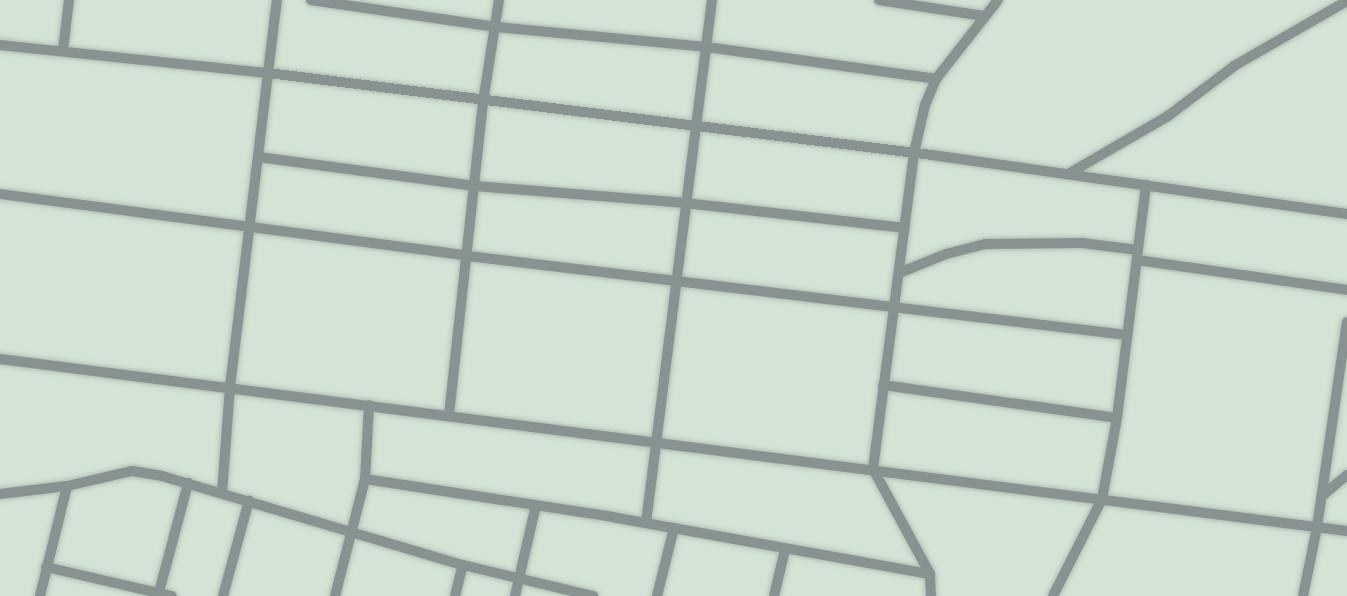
<!DOCTYPE html>
<style>
body{margin:0}
#map{position:relative;width:1347px;height:596px;overflow:hidden;background:#d3e3d5;font-family:"Work Sans",sans-serif}
div>[style]{position:absolute}
.roads{filter:drop-shadow(0 0 2px #b0beb2) drop-shadow(0 0 2px #b0beb2)}
.minor>*{height:10px;margin:-5px;padding:0 5px;transform-origin:5px;border-radius:5px;background:#889290}
span{translate:-50% -50%;white-space:nowrap;text-align:center;line-height:1.15;-webkit-text-stroke:7px #fff;paint-order:stroke}
</style>
<div id="map">
<div class="roads">
<div class="minor">
<div style="left:311px;top:0;width:187px;rotate:8.3deg"></div>
<div style="left:496px;top:27px;width:211px;rotate:5.4deg"></div>
<div style="left:706px;top:47px;width:232px;rotate:7.9deg"></div>
<div style="left:879px;top:0;width:106px;rotate:8.7deg"></div>
<div style="left:0;top:45px;width:269px;rotate:6deg"></div>
<div style="left:268px;top:73px;width:669px;rotate:7.04deg"></div>
<div style="left:932px;top:155px;width:419px;rotate:8.1deg"></div>
<div style="left:63px;top:50px;width:50px;rotate:-83.2deg"></div>
<div style="left:258px;top:157px;width:219px;rotate:7.6deg"></div>
<div style="left:475px;top:186px;width:212px;rotate:4.6deg"></div>
<div style="left:686px;top:203px;width:220px;rotate:6.5deg"></div>
<div style="left:1068px;top:174px;width:116px;rotate:-30.1deg"></div>
<div style="left:1168px;top:116px;width:83px;rotate:-37.1deg"></div>
<div style="left:1234px;top:66px;width:130px;rotate:-29.9deg"></div>
<div style="left:0;top:194px;width:472px;rotate:7.5deg"></div>
<div style="left:468px;top:256px;width:664px;rotate:6.84deg"></div>
<div style="left:1137px;top:260px;width:212px;rotate:8.1deg"></div>
<div style="left:899px;top:273px;width:51px;rotate:-22deg"></div>
<div style="left:946px;top:254px;width:40px;rotate:-14.4deg"></div>
<div style="left:985px;top:244px;width:97px;rotate:-0.6deg"></div>
<div style="left:1082px;top:243px;width:56px;rotate:7.1deg"></div>
<div style="left:0;top:359px;width:1358px;rotate:7.28deg"></div>
<div style="left:883px;top:385px;width:236px;rotate:8deg"></div>
<div style="left:449px;top:415px;width:315px;rotate:-83.8deg"></div>
<div style="left:483px;top:102px;width:103px;rotate:-81.1deg"></div>
<div style="left:365px;top:479px;width:250px;rotate:8.7deg"></div>
<div style="left:612px;top:517px;width:323px;rotate:10.2deg"></div>
<div style="left:222px;top:493px;width:106px;rotate:-85.7deg"></div>
<div style="left:230px;top:387px;width:390px;rotate:-83.1deg"></div>
<div style="left:0;top:494px;width:67px;rotate:-6.8deg"></div>
<div style="left:67px;top:486px;width:67px;rotate:-13deg"></div>
<div style="left:132px;top:471px;width:30px;rotate:9deg"></div>
<div style="left:162px;top:476px;width:314px;rotate:16.5deg"></div>
<div style="left:463px;top:565px;width:134px;rotate:13.4deg"></div>
<div style="left:1322px;top:496px;width:33px;rotate:-40deg"></div>
<div style="left:646px;top:523px;width:527px;rotate:-82.81deg"></div>
<div style="left:46px;top:567px;width:129px;rotate:13deg"></div>
<div style="left:40px;top:596px;width:113px;rotate:-76.2deg"></div>
<div style="left:158px;top:596px;width:117px;rotate:-75.1deg"></div>
<div style="left:223px;top:596px;width:99px;rotate:-74.8deg"></div>
<div style="left:335px;top:596px;width:121px;rotate:-75.6deg"></div>
<div style="left:365px;top:479px;width:74px;rotate:-86.9deg"></div>
<div style="left:455px;top:596px;width:32px;rotate:-76deg"></div>
<div style="left:515px;top:596px;width:93px;rotate:-77deg"></div>
<div style="left:657px;top:596px;width:70px;rotate:-76deg"></div>
<div style="left:774px;top:596px;width:47px;rotate:-76.6deg"></div>
<div style="left:931px;top:596px;width:22px;rotate:-93deg"></div>
<div style="left:930px;top:574px;width:119px;rotate:-118.5deg"></div>
<div style="left:873px;top:469px;width:319px;rotate:-82.6deg"></div>
<div style="left:914px;top:153px;width:49px;rotate:-77.1deg"></div>
<div style="left:925px;top:105px;width:28px;rotate:-67deg"></div>
<div style="left:936px;top:79px;width:100px;rotate:-51.9deg"></div>
<div style="left:1053px;top:596px;width:109px;rotate:-63.2deg"></div>
<div style="left:1102px;top:499px;width:82px;rotate:-79.5deg"></div>
<div style="left:1117px;top:418px;width:235px;rotate:-82.9deg"></div>
<div style="left:1303px;top:596px;width:70px;rotate:-78.5deg"></div>
<div style="left:1317px;top:527px;width:207px;rotate:-81.7deg"></div>
</div>
</div>
</div>
